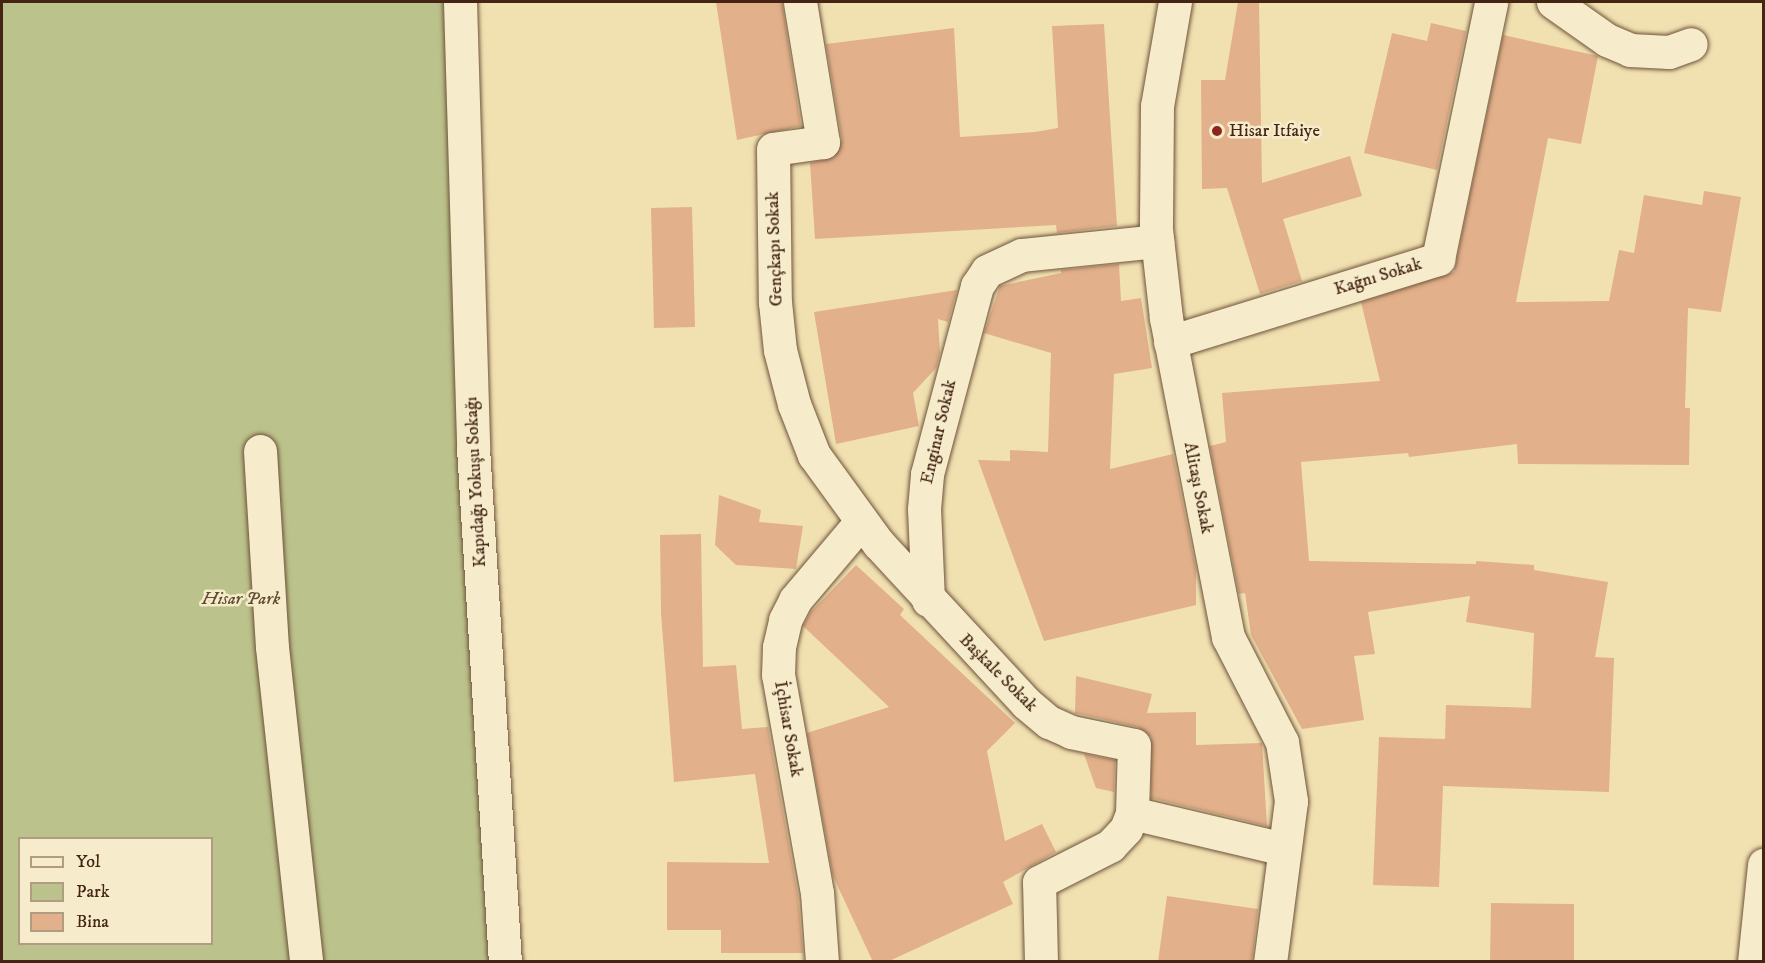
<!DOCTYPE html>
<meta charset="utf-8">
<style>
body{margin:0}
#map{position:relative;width:1765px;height:963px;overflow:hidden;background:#f1e1b1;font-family:"IM FELL DW Pica",serif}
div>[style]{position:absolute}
.green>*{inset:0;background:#bbc28b}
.building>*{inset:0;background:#e2b08a}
.roads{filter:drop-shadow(0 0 2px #6f533a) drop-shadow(0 0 2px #6f533a)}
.minor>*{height:33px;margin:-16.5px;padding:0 16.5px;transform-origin:16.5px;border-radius:16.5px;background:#f6eccc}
.dots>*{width:16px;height:16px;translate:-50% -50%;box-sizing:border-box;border:3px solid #f6eccc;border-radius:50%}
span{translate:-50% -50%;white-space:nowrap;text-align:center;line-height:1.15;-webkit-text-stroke:5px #f6eccc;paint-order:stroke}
.poi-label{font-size:18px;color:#442413}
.left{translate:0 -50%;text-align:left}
.street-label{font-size:18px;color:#442413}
.park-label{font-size:18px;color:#624c31;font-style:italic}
.frame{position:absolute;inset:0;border:3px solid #442413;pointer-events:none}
.legend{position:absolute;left:18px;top:837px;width:195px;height:108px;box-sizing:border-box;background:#f6eccc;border:2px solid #af9c82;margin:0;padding:8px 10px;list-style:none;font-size:18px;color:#442413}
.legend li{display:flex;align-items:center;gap:12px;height:30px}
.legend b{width:30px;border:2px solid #af9c82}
</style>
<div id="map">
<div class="green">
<div style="clip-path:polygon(evenodd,2px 2px,460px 2px,505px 961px,2px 962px,2px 2px,20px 838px,212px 838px,212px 944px,20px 944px,20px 838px)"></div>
</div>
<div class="building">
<div style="clip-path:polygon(716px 2px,782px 2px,801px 126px,737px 140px)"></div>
<div style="clip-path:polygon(1238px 2px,1259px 2px,1262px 183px,1350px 156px,1362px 196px,1283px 219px,1302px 281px,1260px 294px,1227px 188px,1202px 189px,1201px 80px,1225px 80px)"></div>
<div style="clip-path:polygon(1431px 23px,1466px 31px,1437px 170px,1364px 153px,1392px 33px,1427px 41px)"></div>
<div style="clip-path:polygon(1104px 24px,1117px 226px,1057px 233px,1056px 225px,815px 239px,810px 163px,834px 157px,842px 140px,826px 44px,954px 28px,960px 137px,1035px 132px,1058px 128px,1052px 26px)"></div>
<div style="clip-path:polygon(1503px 35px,1598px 56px,1581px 144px,1548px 138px,1516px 302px,1609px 301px,1619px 250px,1634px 253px,1644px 195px,1702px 205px,1704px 191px,1741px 197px,1721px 312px,1688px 308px,1685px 408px,1690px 408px,1689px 465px,1518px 464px,1517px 444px,1409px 457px,1408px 453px,1301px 462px,1309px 561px,1476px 564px,1476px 561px,1534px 565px,1534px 570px,1608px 582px,1595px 657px,1614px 658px,1609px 792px,1443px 786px,1439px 887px,1373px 885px,1379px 737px,1445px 739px,1446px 705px,1531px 708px,1534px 633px,1466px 622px,1470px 596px,1368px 612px,1375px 654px,1354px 656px,1364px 720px,1302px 729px,1251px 635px,1245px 593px,1239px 594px,1210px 446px,1226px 442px,1222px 393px,1380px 381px,1361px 302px,1454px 272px)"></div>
<div style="clip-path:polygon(692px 207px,695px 327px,654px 328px,651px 208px)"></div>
<div style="clip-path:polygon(1119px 264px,1121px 301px,1141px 298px,1152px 368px,1114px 374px,1110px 469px,1173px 454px,1196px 569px,1196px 605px,1044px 641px,978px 460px,1010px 461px,1010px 450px,1048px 452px,1051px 353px,984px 333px,1000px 286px,1061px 273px,1061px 270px)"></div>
<div style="clip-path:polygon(957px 290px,948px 322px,938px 319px,940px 353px,936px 368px,913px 393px,919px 426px,836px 444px,814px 312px)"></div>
<div style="clip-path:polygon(719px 495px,761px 510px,759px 522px,803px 526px,796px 569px,736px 565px,715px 545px)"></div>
<div style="clip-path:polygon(701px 534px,703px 667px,736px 665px,742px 729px,768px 727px,798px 895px,803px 953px,721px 953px,721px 930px,667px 930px,667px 862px,769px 863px,755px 774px,674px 782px,661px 613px,660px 535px)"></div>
<div style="clip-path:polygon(856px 565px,904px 609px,900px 615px,1015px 723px,987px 751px,1005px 841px,1042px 824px,1056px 852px,1003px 882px,1013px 904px,887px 962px,873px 962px,833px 876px,807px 733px,889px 707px,803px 626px,810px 613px)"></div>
<div style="clip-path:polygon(1076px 676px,1152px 694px,1147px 713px,1196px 712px,1196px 745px,1262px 743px,1267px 826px,1151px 798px,1151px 737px,1138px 727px,1075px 713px)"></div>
<div style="clip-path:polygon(1084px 754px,1115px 760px,1114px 792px,1096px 788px)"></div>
<div style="clip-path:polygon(1167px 896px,1258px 909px,1252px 962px,1158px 962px)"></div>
<div style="clip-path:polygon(1491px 903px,1574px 904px,1574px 962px,1490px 962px)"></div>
</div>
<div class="roads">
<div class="minor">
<div style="left:460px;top:2px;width:446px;rotate:88.3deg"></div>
<div style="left:473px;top:448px;width:515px;rotate:86.44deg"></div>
<div style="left:800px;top:2px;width:142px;rotate:80.7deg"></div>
<div style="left:823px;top:142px;width:50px;rotate:172deg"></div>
<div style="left:773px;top:149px;width:153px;rotate:89.3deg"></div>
<div style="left:775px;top:302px;width:48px;rotate:84.1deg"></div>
<div style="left:780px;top:350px;width:56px;rotate:75.5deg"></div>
<div style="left:794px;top:404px;width:55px;rotate:68.6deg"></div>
<div style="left:814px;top:455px;width:109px;rotate:54deg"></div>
<div style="left:878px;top:543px;width:218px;rotate:47.2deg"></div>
<div style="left:1026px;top:703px;width:30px;rotate:40deg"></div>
<div style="left:1049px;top:722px;width:24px;rotate:24deg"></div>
<div style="left:1071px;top:732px;width:64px;rotate:11.7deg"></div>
<div style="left:1134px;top:745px;width:68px;rotate:91.7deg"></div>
<div style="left:1132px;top:813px;width:156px;rotate:13.3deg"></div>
<div style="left:1175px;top:2px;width:106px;rotate:99.8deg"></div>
<div style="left:1157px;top:106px;width:123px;rotate:90.5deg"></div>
<div style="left:1156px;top:229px;width:90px;rotate:83.6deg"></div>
<div style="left:1166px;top:318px;width:325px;rotate:79deg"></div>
<div style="left:1228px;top:637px;width:118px;rotate:62.8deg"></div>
<div style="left:1282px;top:742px;width:60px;rotate:81.3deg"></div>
<div style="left:1291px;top:801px;width:162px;rotate:97.4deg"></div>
<div style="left:1553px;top:2px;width:66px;rotate:35.1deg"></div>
<div style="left:1607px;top:40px;width:25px;rotate:23deg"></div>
<div style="left:1630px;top:50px;width:39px;rotate:3deg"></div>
<div style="left:1669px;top:52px;width:23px;rotate:-20deg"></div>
<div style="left:1170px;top:342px;width:281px;rotate:-17.2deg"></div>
<div style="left:1438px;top:259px;width:262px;rotate:-78.3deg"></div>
<div style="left:260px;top:451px;width:196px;rotate:86.5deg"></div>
<div style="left:272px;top:647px;width:317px;rotate:83.8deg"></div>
<div style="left:928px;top:600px;width:91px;rotate:-92.5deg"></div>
<div style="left:924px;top:509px;width:35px;rotate:-85deg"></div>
<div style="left:927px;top:474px;width:195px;rotate:-75.1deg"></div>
<div style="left:977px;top:286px;width:18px;rotate:-56deg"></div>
<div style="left:987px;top:271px;width:38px;rotate:-25deg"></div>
<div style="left:1022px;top:255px;width:136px;rotate:-5.9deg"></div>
<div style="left:822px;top:962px;width:69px;rotate:-94.1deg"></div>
<div style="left:817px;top:893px;width:221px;rotate:-100.1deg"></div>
<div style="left:778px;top:675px;width:28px;rotate:-88deg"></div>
<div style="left:779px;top:647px;width:28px;rotate:-77deg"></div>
<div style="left:785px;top:620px;width:22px;rotate:-63deg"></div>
<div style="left:795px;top:600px;width:102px;rotate:-49.8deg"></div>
<div style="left:1041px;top:962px;width:80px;rotate:-91.4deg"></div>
<div style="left:1039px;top:882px;width:80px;rotate:-26.9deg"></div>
<div style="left:1110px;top:846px;width:23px;rotate:-47deg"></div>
<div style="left:1126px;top:829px;width:17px;rotate:-69deg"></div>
<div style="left:1754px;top:962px;width:98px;rotate:-84.1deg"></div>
</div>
</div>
<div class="dots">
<div style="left:1217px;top:131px;background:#8f2418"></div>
</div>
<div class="poi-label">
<span class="left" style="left:1229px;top:131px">Hisar Itfaiye</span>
</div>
<div class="street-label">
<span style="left:775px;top:249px;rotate:-92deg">Gençkapı Sokak</span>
<span style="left:1378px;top:277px;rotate:-17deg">Kağnı Sokak</span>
<span style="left:939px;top:432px;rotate:-77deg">Enginar Sokak</span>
<span style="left:476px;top:482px;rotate:-93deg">Kapıdağı Yokuşu Sokağı</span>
<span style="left:1198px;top:488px;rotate:79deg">Alitaşı Sokak</span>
<span style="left:998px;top:673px;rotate:45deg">Başkale Sokak</span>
<span style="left:788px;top:729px;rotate:80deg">İçhisar Sokak</span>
</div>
<div class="park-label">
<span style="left:241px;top:599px">Hisar Park</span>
</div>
<div class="frame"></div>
<ul class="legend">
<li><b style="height:8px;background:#f6eccc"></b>Yol</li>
<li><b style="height:16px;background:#bbc28b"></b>Park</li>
<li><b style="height:16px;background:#e2b08a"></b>Bina</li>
</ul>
</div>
